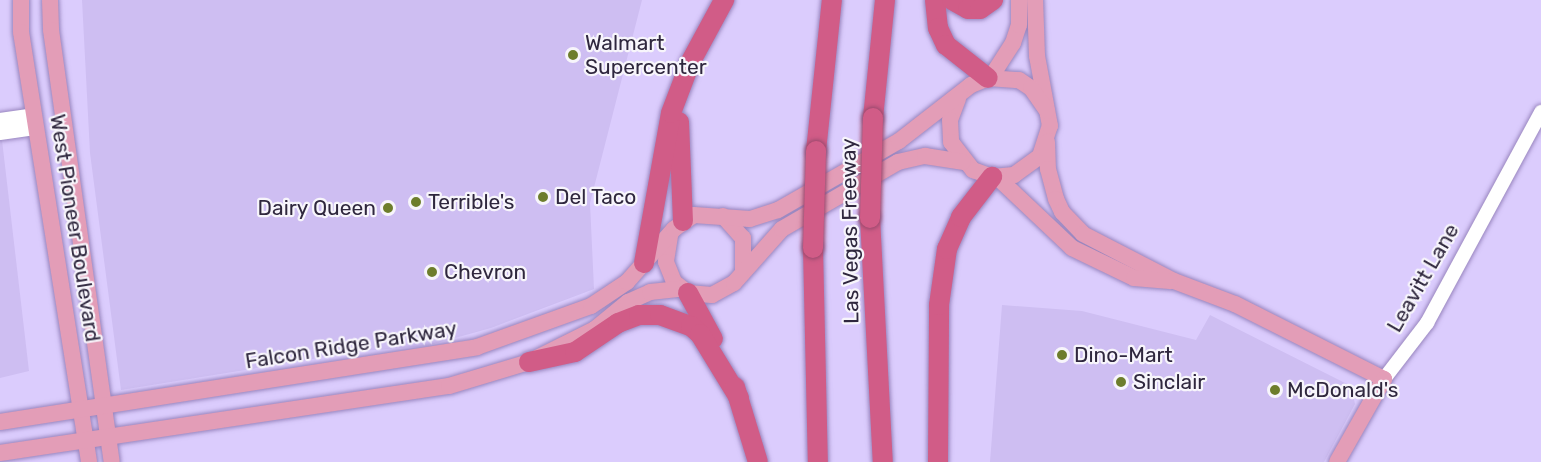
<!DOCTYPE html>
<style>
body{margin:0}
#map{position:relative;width:1541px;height:462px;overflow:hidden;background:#dbccfd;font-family:Rubik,sans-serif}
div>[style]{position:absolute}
.built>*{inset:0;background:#cebef2}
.roads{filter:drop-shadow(0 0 2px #9885be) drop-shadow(0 0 2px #9885be)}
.minor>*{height:14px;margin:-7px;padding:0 7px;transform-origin:7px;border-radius:7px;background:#fff}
.major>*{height:16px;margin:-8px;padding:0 8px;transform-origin:8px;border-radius:8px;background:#e39db7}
.highway>*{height:20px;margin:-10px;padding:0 10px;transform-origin:10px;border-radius:10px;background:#d15c87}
.bridges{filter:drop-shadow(0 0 2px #98496d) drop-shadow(0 0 2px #98496d)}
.highway-bridge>*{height:20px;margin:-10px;padding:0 10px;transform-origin:10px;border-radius:10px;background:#d15c87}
.dots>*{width:16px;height:16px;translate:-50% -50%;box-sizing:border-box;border:3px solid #f7f5fb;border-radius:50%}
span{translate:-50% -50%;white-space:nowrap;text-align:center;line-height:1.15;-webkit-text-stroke:4.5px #f7f5fb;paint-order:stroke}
.poi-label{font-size:21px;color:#2f273e}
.left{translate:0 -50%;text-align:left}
.right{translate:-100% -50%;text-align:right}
.street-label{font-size:21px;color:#2f273e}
</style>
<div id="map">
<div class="built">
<div style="clip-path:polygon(82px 0,642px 0,590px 203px,594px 289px,491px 328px,426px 346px,362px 351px,121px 390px,90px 153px)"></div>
<div style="clip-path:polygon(0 123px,29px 371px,0 378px)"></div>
<div style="clip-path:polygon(1002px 305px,1082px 311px,1196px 340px,1210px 315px,1351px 386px,1355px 404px,1324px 462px,990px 462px)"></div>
</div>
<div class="roads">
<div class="minor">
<div style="left:0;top:120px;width:34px;rotate:-8deg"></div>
<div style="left:0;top:133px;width:37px;rotate:-8deg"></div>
<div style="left:1384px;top:379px;width:71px;rotate:-52.5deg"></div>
<div style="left:1427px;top:323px;width:240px;rotate:-61.6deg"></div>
</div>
<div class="major">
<div style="left:21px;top:0;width:32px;rotate:90deg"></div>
<div style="left:21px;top:32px;width:435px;rotate:81deg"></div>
<div style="left:50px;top:0;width:30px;rotate:88deg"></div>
<div style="left:51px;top:30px;width:436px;rotate:82deg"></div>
<div style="left:991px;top:77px;width:40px;rotate:-57.1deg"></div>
<div style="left:1013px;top:43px;width:19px;rotate:-72deg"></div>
<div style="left:1019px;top:25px;width:25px;rotate:-90deg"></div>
<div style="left:958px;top:99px;width:22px;rotate:111deg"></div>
<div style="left:950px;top:120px;width:22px;rotate:87deg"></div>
<div style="left:951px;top:142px;width:36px;rotate:52deg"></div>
<div style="left:973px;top:170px;width:20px;rotate:20deg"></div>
<div style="left:992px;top:177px;width:22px;rotate:-5deg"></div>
<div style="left:1014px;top:175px;width:32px;rotate:-36deg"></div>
<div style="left:1040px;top:156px;width:32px;rotate:-72deg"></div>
<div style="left:1050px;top:126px;width:71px;rotate:-100.5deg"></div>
<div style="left:1037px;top:56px;width:56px;rotate:-92deg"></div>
<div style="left:1047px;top:142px;width:27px;rotate:88deg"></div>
<div style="left:1048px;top:169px;width:31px;rotate:75deg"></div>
<div style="left:1056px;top:199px;width:14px;rotate:65deg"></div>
<div style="left:1062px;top:212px;width:30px;rotate:46deg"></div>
<div style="left:1083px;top:234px;width:102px;rotate:27.3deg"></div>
<div style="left:1174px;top:281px;width:65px;rotate:20.7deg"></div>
<div style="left:1235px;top:304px;width:167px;rotate:26.7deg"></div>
<div style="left:1384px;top:379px;width:95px;rotate:119.5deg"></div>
<div style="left:997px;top:177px;width:103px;rotate:43.4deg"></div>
<div style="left:1072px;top:248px;width:69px;rotate:25.8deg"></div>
<div style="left:1134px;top:278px;width:36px;rotate:5deg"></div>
<div style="left:723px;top:216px;width:30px;rotate:48deg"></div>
<div style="left:743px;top:238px;width:32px;rotate:90deg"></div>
<div style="left:670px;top:236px;width:26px;rotate:99deg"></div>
<div style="left:666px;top:262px;width:22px;rotate:68deg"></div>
<div style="left:674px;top:282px;width:18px;rotate:38deg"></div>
<div style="left:688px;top:293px;width:24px;rotate:5deg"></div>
<div style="left:712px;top:295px;width:25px;rotate:-29deg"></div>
<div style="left:734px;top:283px;width:72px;rotate:-48.4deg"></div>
<div style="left:782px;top:229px;width:134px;rotate:-30deg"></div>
<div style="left:898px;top:162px;width:28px;rotate:-13deg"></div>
<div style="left:925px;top:156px;width:38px;rotate:9deg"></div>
<div style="left:0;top:422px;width:483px;rotate:-8.9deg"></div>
<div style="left:477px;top:347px;width:121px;rotate:-19.8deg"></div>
<div style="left:591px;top:306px;width:43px;rotate:-33.7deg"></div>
<div style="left:627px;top:282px;width:71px;rotate:-48.4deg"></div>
<div style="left:674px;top:229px;width:24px;rotate:-35deg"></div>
<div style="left:694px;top:215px;width:56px;rotate:4.1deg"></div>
<div style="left:750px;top:219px;width:29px;rotate:-18deg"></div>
<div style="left:778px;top:210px;width:139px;rotate:-29.7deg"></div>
<div style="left:899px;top:141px;width:91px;rotate:-37.9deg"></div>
<div style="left:971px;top:85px;width:18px;rotate:-22deg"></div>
<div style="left:988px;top:78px;width:31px;rotate:4deg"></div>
<div style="left:1019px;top:80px;width:14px;rotate:34deg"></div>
<div style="left:1031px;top:88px;width:28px;rotate:55deg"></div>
<div style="left:0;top:453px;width:454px;rotate:-8.5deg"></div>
<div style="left:449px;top:386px;width:84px;rotate:-16.7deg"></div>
<div style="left:529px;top:362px;width:74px;rotate:-26.6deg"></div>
<div style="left:595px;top:329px;width:43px;rotate:-39.3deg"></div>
<div style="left:628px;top:302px;width:24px;rotate:-24deg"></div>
<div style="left:650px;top:292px;width:30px;rotate:-6deg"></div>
</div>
<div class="highway">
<div style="left:935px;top:0;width:28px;rotate:84deg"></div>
<div style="left:938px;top:28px;width:19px;rotate:65deg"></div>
<div style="left:946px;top:45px;width:53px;rotate:38.2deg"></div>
<div style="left:952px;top:0;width:18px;rotate:29deg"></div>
<div style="left:968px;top:9px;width:12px"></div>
<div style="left:980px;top:9px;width:16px;rotate:-35deg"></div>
<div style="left:873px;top:118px;width:119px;rotate:-84.2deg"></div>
<div style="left:679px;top:122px;width:99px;rotate:87.7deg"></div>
<div style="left:816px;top:151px;width:152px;rotate:-84deg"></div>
<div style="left:870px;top:218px;width:244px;rotate:87deg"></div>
<div style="left:813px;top:248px;width:214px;rotate:88.7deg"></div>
<div style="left:644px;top:263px;width:152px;rotate:-79.8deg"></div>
<div style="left:671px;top:113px;width:53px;rotate:-69.2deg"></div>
<div style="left:690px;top:63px;width:72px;rotate:-61.6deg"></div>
<div style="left:688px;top:293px;width:52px;rotate:61.5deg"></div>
<div style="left:529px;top:362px;width:47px;rotate:-12.3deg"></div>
<div style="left:575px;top:352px;width:52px;rotate:-34deg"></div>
<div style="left:618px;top:323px;width:22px;rotate:-21deg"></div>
<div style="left:639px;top:315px;width:21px"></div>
<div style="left:660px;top:315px;width:33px;rotate:20deg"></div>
<div style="left:691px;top:326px;width:12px;rotate:42deg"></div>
<div style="left:700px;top:334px;width:75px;rotate:58.6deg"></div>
<div style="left:735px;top:387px;width:78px;rotate:73deg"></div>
<div style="left:938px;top:462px;width:157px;rotate:-89.6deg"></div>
<div style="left:939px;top:305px;width:57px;rotate:-81.9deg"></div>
<div style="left:947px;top:249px;width:35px;rotate:-66deg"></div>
<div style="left:961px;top:217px;width:51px;rotate:-52.2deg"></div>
</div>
</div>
<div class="bridges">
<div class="highway-bridge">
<div style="left:870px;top:218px;width:100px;rotate:-88.3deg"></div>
<div style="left:813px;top:248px;width:97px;rotate:-88.2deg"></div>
</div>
</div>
<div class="dots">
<div style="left:573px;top:55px;background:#6d7d2c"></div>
<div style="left:543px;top:197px;background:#6d7d2c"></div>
<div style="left:416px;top:202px;background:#6d7d2c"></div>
<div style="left:388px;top:208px;background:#6d7d2c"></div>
<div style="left:432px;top:272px;background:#6d7d2c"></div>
<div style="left:1062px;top:355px;background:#6d7d2c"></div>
<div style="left:1121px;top:382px;background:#6d7d2c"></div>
<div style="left:1275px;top:390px;background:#6d7d2c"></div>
</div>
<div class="poi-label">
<span class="left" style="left:585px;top:55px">Walmart<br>Supercenter</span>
<span class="left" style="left:555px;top:197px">Del Taco</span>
<span class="left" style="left:428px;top:202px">Terrible's</span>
<span class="right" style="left:376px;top:208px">Dairy Queen</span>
<span class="left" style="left:444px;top:272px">Chevron</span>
<span class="left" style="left:1074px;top:355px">Dino-Mart</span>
<span class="left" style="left:1133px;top:382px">Sinclair</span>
<span class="left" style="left:1287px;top:390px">McDonald's</span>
</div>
<div class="street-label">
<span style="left:75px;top:228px;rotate:81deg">West Pioneer Boulevard</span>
<span style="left:850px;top:231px;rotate:-91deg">Las Vegas Freeway</span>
<span style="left:1423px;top:278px;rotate:-60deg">Leavitt Lane</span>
<span style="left:351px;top:345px;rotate:-9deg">Falcon Ridge Parkway</span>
</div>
</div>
